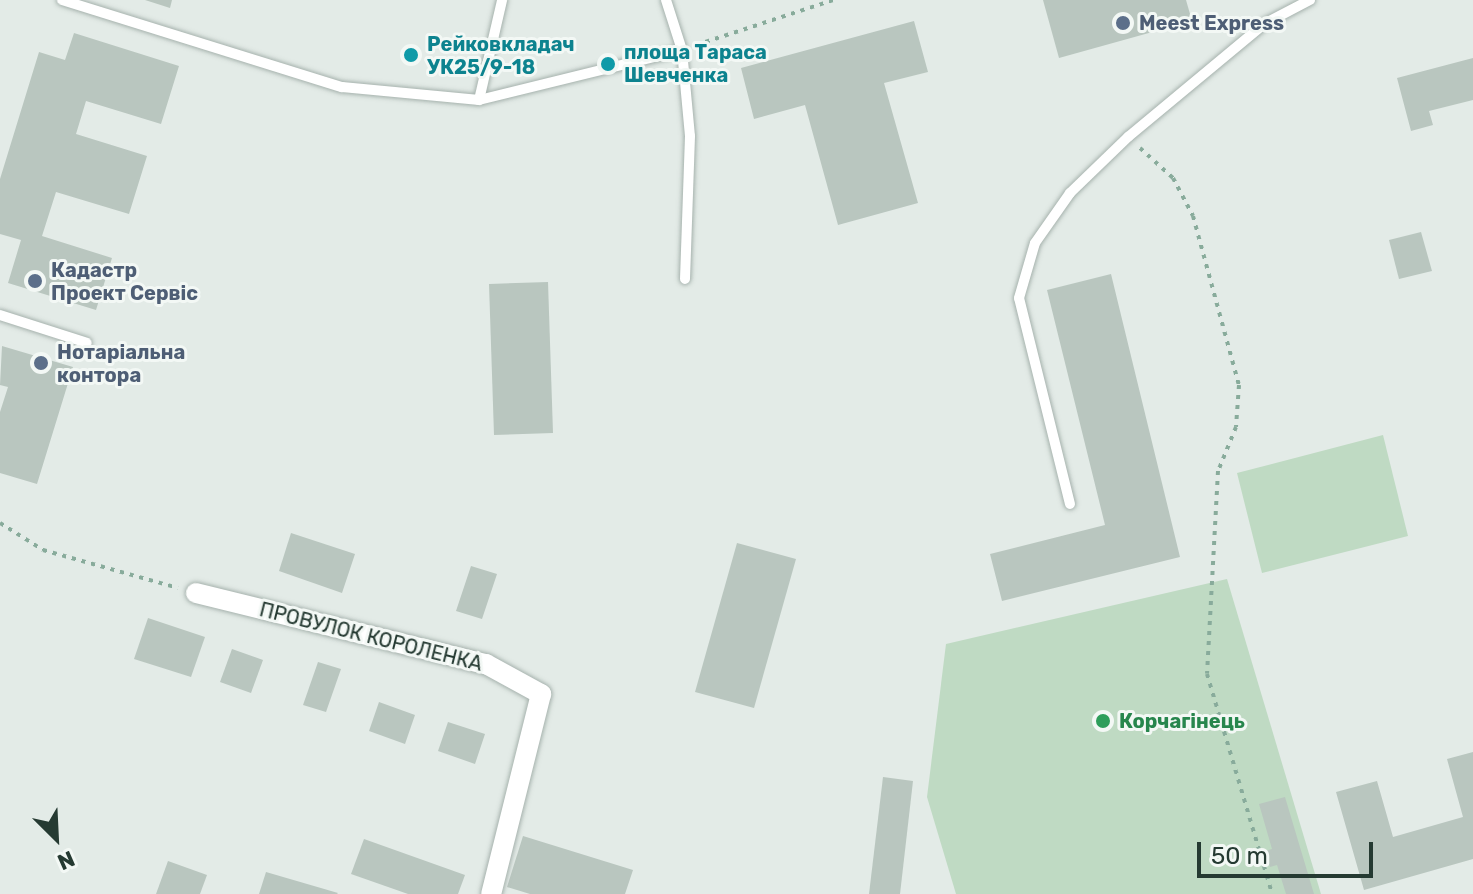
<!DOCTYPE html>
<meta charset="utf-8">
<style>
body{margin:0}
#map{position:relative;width:1473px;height:894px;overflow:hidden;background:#e3ebe7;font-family:Rubik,sans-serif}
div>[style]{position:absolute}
.green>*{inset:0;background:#bfdac3}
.building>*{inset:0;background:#b9c6bf}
.path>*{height:4px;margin-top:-2px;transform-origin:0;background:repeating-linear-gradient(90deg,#88ab9b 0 4px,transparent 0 10px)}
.roads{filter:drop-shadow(0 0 2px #a6b2ad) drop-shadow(0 0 2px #a6b2ad)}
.service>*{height:10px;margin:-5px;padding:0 5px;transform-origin:5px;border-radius:5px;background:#fff}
.minor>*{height:20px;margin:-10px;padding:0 10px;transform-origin:10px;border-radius:10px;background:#fff}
.dots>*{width:22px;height:22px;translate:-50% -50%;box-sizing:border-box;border:4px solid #f3f8f5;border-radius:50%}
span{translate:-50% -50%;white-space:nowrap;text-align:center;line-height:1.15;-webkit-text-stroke:6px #f3f8f5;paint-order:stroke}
.service-label{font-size:20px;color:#4e5e75;font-weight:700}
.left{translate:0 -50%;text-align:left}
.culture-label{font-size:20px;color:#0d838f;font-weight:700}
.street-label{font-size:20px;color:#253a32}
.leisure-label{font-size:20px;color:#27864d;font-weight:700}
.north{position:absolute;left:16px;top:798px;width:80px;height:80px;-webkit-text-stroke:6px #f3f8f5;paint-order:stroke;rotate:156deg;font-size:22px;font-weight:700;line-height:32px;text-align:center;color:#253a32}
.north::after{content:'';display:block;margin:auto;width:28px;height:36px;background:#253a32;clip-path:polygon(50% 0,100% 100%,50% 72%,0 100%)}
.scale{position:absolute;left:1197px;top:842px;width:176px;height:36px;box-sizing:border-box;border:4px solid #253a32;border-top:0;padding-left:10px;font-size:24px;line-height:28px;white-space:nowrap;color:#253a32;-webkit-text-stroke:6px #f3f8f5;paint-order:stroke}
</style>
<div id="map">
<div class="green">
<div style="clip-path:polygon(1383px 435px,1408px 536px,1262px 573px,1237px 473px)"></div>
<div style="clip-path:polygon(1227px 579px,1321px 894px,956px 894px,927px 797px,946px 644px)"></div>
</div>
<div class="building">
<div style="clip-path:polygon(145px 0,172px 0,170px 8px)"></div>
<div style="clip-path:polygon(1043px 0,1186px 0,1192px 21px,1059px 58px)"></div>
<div style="clip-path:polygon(914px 21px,928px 72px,884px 83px,918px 203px,838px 225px,805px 105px,754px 119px,741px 68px)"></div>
<div style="clip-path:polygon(74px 33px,179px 66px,161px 124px,86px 101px,76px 134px,147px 156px,129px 214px,56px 192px,42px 236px,112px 258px,96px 310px,8px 283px,21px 240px,0 234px,0 179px,39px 52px,65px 60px)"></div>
<div style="clip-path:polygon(1473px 58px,1473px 100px,1429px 111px,1433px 125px,1411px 131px,1397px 78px)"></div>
<div style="clip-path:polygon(1421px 232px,1432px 271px,1399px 279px,1389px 240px)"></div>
<div style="clip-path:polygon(1111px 274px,1180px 557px,1002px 601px,990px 554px,1105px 525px,1047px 290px)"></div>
<div style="clip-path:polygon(548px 282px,553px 433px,494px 435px,489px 284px)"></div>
<div style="clip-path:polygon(2px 346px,73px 367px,37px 484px,0 473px,0 412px,8px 387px,0 385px)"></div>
<div style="clip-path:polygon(291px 533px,355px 554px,342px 593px,279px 571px)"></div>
<div style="clip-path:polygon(737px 543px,796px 559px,754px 708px,695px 692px)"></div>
<div style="clip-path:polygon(471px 566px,497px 574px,482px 619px,456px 611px)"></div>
<div style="clip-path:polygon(148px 618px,205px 637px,191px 677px,134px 659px)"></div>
<div style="clip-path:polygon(232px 649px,263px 660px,251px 693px,220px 682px)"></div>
<div style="clip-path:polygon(318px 662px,341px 669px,326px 712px,303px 705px)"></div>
<div style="clip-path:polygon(379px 702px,415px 715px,405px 744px,369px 731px)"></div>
<div style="clip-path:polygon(448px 722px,485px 734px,475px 764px,438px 751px)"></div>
<div style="clip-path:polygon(1473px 752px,1473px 859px,1364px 890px,1336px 792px,1377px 781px,1393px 837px,1463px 817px,1447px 759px)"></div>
<div style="clip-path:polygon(883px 777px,913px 781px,900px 894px,869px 894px)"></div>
<div style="clip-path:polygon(1285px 797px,1314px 894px,1286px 894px,1277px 865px,1270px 867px,1265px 851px,1272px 849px,1259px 804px)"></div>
<div style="clip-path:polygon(523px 836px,633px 870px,625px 894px,530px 894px,507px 887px)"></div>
<div style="clip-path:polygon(364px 839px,465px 875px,458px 894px,408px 894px,351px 874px)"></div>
<div style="clip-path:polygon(168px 861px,207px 875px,200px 894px,156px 894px)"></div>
<div style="clip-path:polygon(266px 872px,338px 893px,337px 894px,259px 894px)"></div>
</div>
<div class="path">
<div style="left:696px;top:45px;width:145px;rotate:-18.1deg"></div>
<div style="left:1140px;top:148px;width:45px;rotate:42.3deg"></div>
<div style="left:1173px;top:178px;width:43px;rotate:62.2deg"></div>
<div style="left:1193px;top:216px;width:175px;rotate:74.8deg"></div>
<div style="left:1239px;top:385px;width:42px;rotate:94.1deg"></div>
<div style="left:1236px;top:427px;width:48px;rotate:112.2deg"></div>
<div style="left:1218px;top:471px;width:203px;rotate:93.1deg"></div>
<div style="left:1207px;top:674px;width:229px;rotate:73.5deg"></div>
<div style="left:0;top:523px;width:51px;rotate:32.1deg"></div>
<div style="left:43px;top:550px;width:140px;rotate:15.7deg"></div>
</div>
<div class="roads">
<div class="service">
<div style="left:62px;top:0;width:293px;rotate:17.3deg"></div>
<div style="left:342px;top:87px;width:138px;rotate:5.4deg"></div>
<div style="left:479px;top:100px;width:209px;rotate:-13.8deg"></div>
<div style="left:666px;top:0;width:52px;rotate:72.3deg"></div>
<div style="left:682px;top:50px;width:86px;rotate:84.7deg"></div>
<div style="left:690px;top:136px;width:143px;rotate:92deg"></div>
<div style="left:479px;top:100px;width:103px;rotate:-77deg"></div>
<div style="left:0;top:315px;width:91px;rotate:17.8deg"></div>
<div style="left:1070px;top:504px;width:212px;rotate:-103.9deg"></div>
<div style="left:1019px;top:298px;width:57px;rotate:-73.8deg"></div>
<div style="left:1035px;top:243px;width:61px;rotate:-55deg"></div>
<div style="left:1070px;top:193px;width:81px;rotate:-44deg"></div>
<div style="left:1128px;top:137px;width:177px;rotate:-39.7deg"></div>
<div style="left:1264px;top:24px;width:52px;rotate:-27.6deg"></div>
</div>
<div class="minor">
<div style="left:196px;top:593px;width:299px;rotate:13.8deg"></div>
<div style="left:486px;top:664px;width:63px;rotate:28.6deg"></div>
<div style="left:541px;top:694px;width:206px;rotate:104deg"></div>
</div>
</div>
<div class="dots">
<div style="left:1123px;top:23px;background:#5c6f8a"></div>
<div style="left:411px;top:55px;background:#0f9aa8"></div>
<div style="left:608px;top:64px;background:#0f9aa8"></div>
<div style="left:35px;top:281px;background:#5c6f8a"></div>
<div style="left:41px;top:363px;background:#5c6f8a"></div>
<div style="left:1103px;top:721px;background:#2e9e5b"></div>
</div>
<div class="service-label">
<span class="left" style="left:1139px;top:23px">Meest Express</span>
<span class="left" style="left:51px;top:282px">Кадастр<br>Проект Сервіс</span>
<span class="left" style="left:57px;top:364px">Нотаріальна<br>контора</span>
</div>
<div class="culture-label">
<span class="left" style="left:427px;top:56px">Рейковкладач<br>УК25/9-18</span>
<span class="left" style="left:624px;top:64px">площа Тараса<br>Шевченка</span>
</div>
<div class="street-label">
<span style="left:371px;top:637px;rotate:14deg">ПРОВУЛОК КОРОЛЕНКА</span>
</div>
<div class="leisure-label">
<span class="left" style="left:1119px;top:721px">Корчагінець</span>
</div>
<div class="north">N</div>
<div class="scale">50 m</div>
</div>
